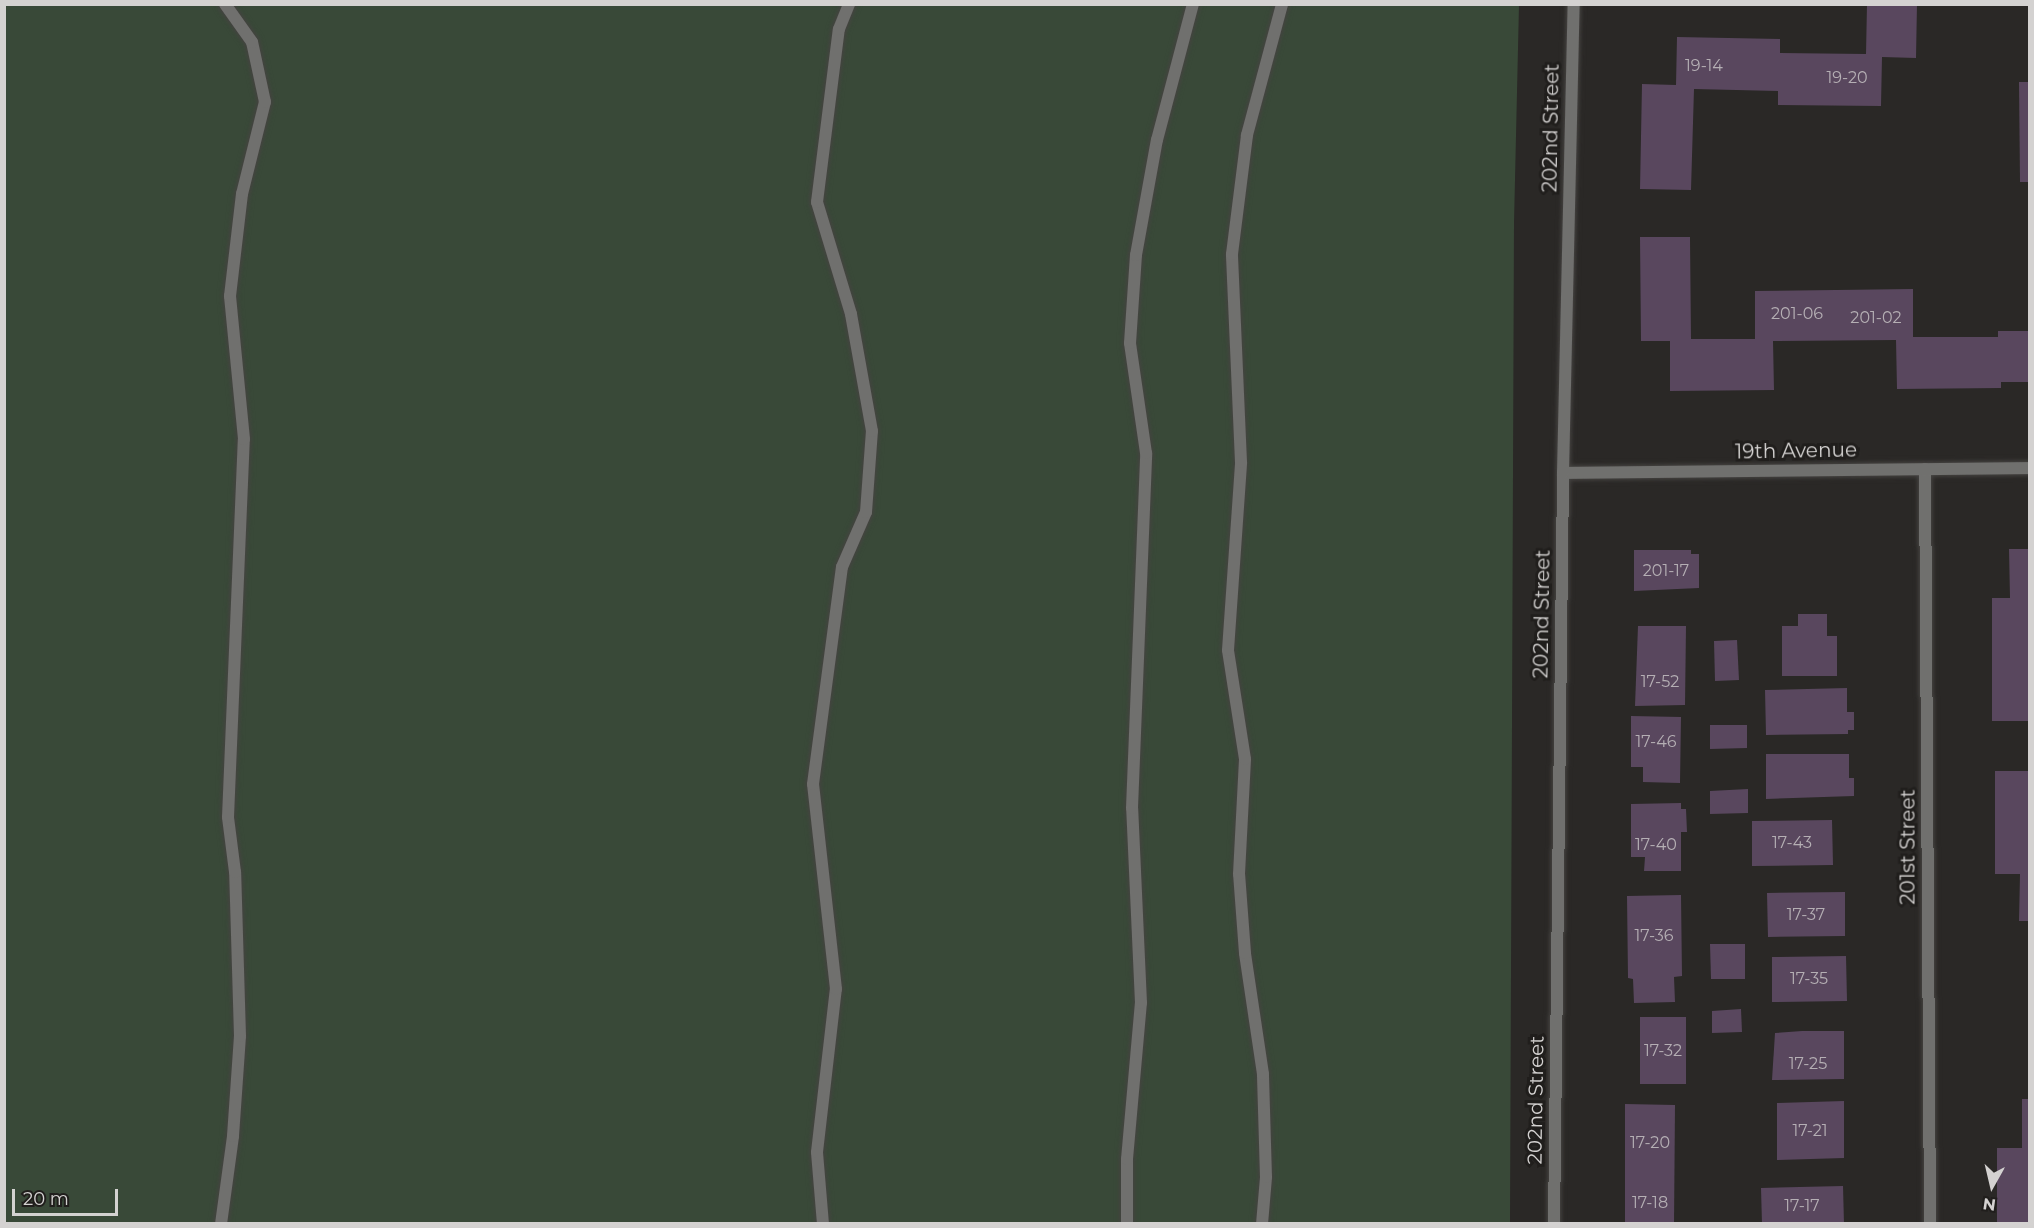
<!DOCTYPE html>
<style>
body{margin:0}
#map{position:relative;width:2034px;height:1228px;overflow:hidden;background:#2a2826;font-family:Montserrat,sans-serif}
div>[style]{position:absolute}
.green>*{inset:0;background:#394938}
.building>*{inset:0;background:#59475e}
.roads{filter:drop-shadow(0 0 2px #454341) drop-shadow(0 0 2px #454341)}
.lane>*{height:12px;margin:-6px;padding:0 6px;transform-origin:6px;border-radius:6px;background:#70706e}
.street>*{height:12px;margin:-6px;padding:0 6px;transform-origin:6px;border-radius:6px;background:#70706e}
span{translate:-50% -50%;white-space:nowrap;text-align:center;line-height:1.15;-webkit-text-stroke:6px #201e1c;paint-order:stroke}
.number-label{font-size:16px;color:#b5afb4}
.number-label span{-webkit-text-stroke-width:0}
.street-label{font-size:20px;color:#d4d2d1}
.frame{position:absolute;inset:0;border:6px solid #d4d2d1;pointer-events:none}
.north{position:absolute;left:1962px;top:1156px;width:60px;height:60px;-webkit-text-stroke:4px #201e1c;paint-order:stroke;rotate:188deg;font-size:16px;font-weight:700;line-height:24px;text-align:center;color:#d4d2d1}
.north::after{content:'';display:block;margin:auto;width:21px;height:27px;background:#d4d2d1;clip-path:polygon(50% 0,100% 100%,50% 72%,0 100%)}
.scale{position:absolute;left:12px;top:1189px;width:106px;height:27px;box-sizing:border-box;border:3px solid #d4d2d1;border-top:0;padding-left:8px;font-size:18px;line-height:21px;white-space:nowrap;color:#d4d2d1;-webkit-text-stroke:4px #201e1c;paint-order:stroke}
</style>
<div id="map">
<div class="green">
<div style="clip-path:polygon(5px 5px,1519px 5px,1514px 223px,1510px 1223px,5px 1223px)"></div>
</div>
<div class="building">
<div style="clip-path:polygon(1867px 4px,1917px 4px,1916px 58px,1882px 57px,1881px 106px,1778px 105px,1778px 91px,1694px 89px,1691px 190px,1640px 189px,1642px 84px,1676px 85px,1677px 37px,1780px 39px,1780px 53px,1866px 54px)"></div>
<div style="clip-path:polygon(2019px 82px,2030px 82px,2030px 182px,2020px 182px)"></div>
<div style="clip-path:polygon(1640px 237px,1690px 237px,1691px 339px,1755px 339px,1755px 291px,1913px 289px,1913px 337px,1998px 337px,1998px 331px,2030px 331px,2030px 382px,2001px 382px,2001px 388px,1897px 389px,1896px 340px,1773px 341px,1774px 390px,1670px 391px,1670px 341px,1641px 341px)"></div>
<div style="clip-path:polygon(2009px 549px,2030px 549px,2030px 721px,1992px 721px,1992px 598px,2010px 598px)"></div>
<div style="clip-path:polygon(1634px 550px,1691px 550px,1691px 554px,1699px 554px,1699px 588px,1634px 591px)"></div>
<div style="clip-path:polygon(1798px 614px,1827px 614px,1827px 636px,1837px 636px,1837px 676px,1782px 676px,1782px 626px,1798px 626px)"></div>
<div style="clip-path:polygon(1638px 626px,1686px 626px,1685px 705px,1635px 706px)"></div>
<div style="clip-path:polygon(1737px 640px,1739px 680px,1715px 681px,1714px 641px)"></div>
<div style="clip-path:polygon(1847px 688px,1847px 712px,1854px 712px,1854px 730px,1848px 730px,1848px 734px,1766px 735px,1765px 690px)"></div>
<div style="clip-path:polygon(1631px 716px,1681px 717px,1680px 783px,1643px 782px,1643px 767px,1631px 767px)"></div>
<div style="clip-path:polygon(1710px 725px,1747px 725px,1747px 748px,1710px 749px)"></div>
<div style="clip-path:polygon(1766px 754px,1849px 754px,1849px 778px,1854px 778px,1854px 796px,1766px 799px)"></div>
<div style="clip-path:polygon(1995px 771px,2030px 771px,2030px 921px,2019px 921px,2020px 874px,1995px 874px)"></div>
<div style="clip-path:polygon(1748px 789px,1748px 813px,1710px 814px,1710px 791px)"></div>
<div style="clip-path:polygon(1681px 803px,1681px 809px,1686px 809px,1687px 832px,1681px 832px,1681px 871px,1644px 871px,1645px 857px,1631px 857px,1631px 804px)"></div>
<div style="clip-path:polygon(1832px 820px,1833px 865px,1752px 866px,1752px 821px)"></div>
<div style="clip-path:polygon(1845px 892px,1845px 936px,1768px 937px,1767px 893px)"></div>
<div style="clip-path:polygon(1681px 895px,1682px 976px,1674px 977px,1675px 1002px,1634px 1003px,1633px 979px,1628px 978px,1627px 896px)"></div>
<div style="clip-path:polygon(1710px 944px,1745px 944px,1745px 979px,1711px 979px)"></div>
<div style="clip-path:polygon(1846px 956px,1847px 1001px,1772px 1002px,1772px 957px)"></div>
<div style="clip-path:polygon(1741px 1009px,1742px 1032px,1712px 1033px,1712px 1011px)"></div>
<div style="clip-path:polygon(1640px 1017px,1686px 1017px,1686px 1084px,1640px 1084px)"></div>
<div style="clip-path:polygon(1802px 1031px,1844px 1031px,1844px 1079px,1772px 1080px,1775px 1033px)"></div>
<div style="clip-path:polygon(2022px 1099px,2030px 1099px,2030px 1224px,1997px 1224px,1997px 1148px,2022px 1148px)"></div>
<div style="clip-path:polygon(1844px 1101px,1844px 1158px,1777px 1160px,1777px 1103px)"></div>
<div style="clip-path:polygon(1625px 1104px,1675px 1105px,1674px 1224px,1625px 1224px)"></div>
<div style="clip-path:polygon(1843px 1186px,1844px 1224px,1762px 1224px,1761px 1188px)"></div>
</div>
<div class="roads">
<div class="lane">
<div style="left:221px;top:1224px;width:89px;rotate:-82.2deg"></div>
<div style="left:233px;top:1136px;width:100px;rotate:-86deg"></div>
<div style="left:240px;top:1036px;width:164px;rotate:-91.7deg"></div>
<div style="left:235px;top:872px;width:55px;rotate:-97.3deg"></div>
<div style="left:228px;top:817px;width:378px;rotate:-87.6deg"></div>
<div style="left:244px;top:439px;width:144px;rotate:-95.6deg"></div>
<div style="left:230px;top:296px;width:103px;rotate:-83.3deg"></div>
<div style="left:242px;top:194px;width:95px;rotate:-76deg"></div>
<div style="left:265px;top:102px;width:61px;rotate:-102.2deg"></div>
<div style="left:252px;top:42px;width:47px;rotate:-125.4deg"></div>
<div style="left:823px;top:1224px;width:72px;rotate:-94.8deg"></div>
<div style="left:817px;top:1152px;width:164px;rotate:-83.4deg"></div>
<div style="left:836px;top:989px;width:206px;rotate:-96.4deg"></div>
<div style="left:813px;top:784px;width:219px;rotate:-82.4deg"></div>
<div style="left:842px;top:567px;width:60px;rotate:-66.4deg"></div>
<div style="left:866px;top:512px;width:81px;rotate:-85.8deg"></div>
<div style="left:872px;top:431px;width:119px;rotate:-100.2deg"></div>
<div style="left:851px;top:314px;width:117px;rotate:-106.9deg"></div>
<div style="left:817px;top:202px;width:174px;rotate:-82.8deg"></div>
<div style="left:839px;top:29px;width:27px;rotate:-68deg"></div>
<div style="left:1127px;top:1224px;width:65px;rotate:-90deg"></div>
<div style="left:1127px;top:1159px;width:157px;rotate:-84.9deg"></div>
<div style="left:1141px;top:1003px;width:195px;rotate:-92.6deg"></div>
<div style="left:1132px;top:808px;width:355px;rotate:-87.7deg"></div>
<div style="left:1146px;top:453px;width:111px;rotate:-98.3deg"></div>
<div style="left:1130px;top:343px;width:88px;rotate:-86.1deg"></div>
<div style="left:1136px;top:255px;width:117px;rotate:-79.7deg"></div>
<div style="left:1157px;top:140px;width:141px;rotate:-75.2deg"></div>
<div style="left:1262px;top:1224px;width:47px;rotate:-85.1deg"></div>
<div style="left:1266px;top:1177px;width:103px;rotate:-91.7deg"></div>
<div style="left:1263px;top:1074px;width:122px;rotate:-98.5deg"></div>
<div style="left:1245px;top:953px;width:79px;rotate:-94.3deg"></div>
<div style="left:1239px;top:874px;width:115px;rotate:-87deg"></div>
<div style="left:1245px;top:759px;width:110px;rotate:-98.9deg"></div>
<div style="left:1228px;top:650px;width:188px;rotate:-86deg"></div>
<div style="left:1241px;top:462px;width:208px;rotate:-92.5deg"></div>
<div style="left:1232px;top:254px;width:120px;rotate:-82.8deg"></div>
<div style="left:1247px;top:135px;width:136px;rotate:-75deg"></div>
</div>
<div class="street">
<div style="left:1925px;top:469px;width:755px;rotate:89.62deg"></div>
<div style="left:1563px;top:473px;width:467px;rotate:-0.6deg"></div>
<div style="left:1554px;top:1224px;width:751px;rotate:-89.31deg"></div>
<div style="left:1563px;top:473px;width:469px;rotate:-88.7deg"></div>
</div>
</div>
<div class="number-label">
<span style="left:1704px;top:66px">19-14</span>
<span style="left:1847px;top:78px">19-20</span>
<span style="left:1797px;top:314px">201-06</span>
<span style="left:1876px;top:318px">201-02</span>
<span style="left:1666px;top:571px">201-17</span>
<span style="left:1660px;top:682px">17-52</span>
<span style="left:1656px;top:742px">17-46</span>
<span style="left:1792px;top:843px">17-43</span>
<span style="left:1656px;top:845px">17-40</span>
<span style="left:1806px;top:915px">17-37</span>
<span style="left:1654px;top:936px">17-36</span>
<span style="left:1809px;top:979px">17-35</span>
<span style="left:1663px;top:1051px">17-32</span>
<span style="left:1808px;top:1064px">17-25</span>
<span style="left:1810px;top:1131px">17-21</span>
<span style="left:1650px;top:1143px">17-20</span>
<span style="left:1650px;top:1203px">17-18</span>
<span style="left:1802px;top:1206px">17-17</span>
</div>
<div class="street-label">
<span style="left:1551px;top:128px;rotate:-89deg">202nd Street</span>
<span style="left:1796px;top:451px;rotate:-1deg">19th Avenue</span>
<span style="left:1542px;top:614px;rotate:-89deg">202nd Street</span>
<span style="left:1908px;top:847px;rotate:-90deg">201st Street</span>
<span style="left:1536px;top:1100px;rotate:-89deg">202nd Street</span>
</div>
<div class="frame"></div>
<div class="north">N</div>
<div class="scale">20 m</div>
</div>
